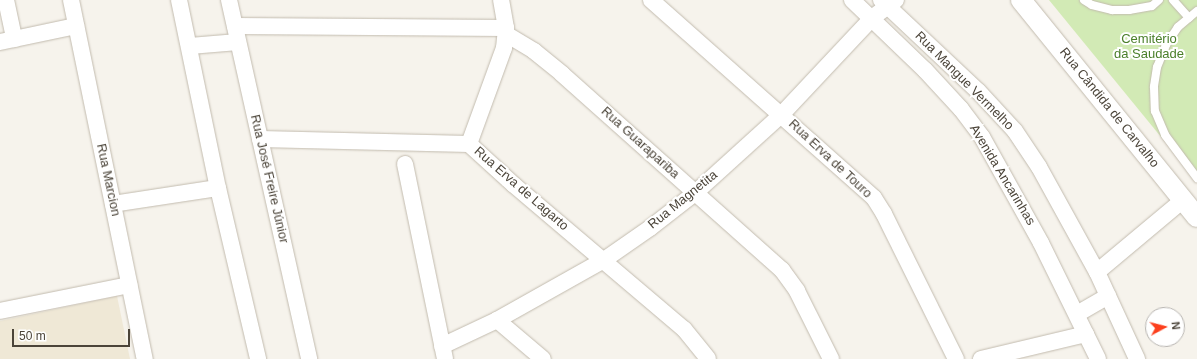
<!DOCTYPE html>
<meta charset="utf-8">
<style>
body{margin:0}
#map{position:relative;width:1197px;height:359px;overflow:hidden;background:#f6f3ec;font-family:Helvetica,sans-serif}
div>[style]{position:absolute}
.education>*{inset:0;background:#efe8d6}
.green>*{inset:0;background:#d2eab5}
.roads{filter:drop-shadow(0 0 1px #c2bbae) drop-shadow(0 0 1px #c2bbae)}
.service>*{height:8px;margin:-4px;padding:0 4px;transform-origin:4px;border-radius:4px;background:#fff}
.minor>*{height:16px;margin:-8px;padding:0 8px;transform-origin:8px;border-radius:8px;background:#fff}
.tertiary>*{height:20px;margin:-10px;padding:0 10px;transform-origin:10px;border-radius:10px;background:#fff}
span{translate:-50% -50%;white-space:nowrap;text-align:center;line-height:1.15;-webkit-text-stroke:4px #fff;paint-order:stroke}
.park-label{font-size:13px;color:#4a7f2a}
.street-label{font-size:13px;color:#4b4439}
.north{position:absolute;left:1145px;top:307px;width:40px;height:40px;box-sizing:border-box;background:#fff;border:1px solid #b7b4b0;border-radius:50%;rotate:83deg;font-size:11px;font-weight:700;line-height:16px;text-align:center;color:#4b4439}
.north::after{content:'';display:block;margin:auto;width:14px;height:18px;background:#fc3f1d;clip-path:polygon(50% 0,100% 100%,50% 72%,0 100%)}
.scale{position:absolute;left:12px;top:329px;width:118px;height:18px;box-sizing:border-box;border:2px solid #4b4439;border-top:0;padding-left:5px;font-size:12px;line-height:14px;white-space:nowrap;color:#4b4439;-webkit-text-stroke:3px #fff;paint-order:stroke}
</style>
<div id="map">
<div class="education">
<div style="clip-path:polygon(117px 296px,130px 359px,0 359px,0 321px)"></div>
</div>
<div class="green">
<div style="clip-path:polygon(1049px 0,1197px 0,1197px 181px)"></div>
</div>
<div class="roads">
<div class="service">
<div style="left:1084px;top:0;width:9px;rotate:32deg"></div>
<div style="left:1092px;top:5px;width:21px;rotate:14deg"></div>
<div style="left:1112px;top:10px;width:17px"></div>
<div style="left:1129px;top:10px;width:23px;rotate:-10deg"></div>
<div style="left:1152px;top:6px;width:9px;rotate:-41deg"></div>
<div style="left:1173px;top:0;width:24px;rotate:48deg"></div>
<div style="left:1197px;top:11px;width:25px;rotate:140deg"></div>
<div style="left:1178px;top:27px;width:22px;rotate:124deg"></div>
<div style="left:1166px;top:45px;width:24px;rotate:112deg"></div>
<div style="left:1157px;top:67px;width:20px;rotate:99deg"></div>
<div style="left:1154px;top:87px;width:24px;rotate:88deg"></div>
<div style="left:1155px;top:111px;width:26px;rotate:67deg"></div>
<div style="left:1165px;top:135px;width:54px;rotate:53.3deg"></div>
</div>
<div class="minor">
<div style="left:6px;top:0;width:40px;rotate:78deg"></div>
<div style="left:71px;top:0;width:367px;rotate:78.4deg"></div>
<div style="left:179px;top:0;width:192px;rotate:78.3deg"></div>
<div style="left:218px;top:188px;width:176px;rotate:76.8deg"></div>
<div style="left:229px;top:0;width:368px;rotate:77.4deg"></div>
<div style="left:651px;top:0;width:298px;rotate:41.6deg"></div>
<div style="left:874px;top:198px;width:19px;rotate:58deg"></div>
<div style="left:884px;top:214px;width:162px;rotate:63.6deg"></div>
<div style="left:852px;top:0;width:101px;rotate:43.8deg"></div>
<div style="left:925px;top:70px;width:53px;rotate:47.3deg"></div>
<div style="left:961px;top:109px;width:35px;rotate:53deg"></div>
<div style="left:982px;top:137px;width:121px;rotate:60.9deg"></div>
<div style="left:1041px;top:243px;width:129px;rotate:63.8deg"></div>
<div style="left:881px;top:0;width:133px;rotate:43.2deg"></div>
<div style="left:978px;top:91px;width:54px;rotate:47.2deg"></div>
<div style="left:1015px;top:131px;width:43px;rotate:56.3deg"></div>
<div style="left:1039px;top:167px;width:120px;rotate:61.1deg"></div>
<div style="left:1097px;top:272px;width:96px;rotate:65.3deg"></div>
<div style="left:235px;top:26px;width:271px;rotate:0.4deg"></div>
<div style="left:506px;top:34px;width:33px;rotate:31deg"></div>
<div style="left:534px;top:51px;width:36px;rotate:39deg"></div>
<div style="left:562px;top:74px;width:295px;rotate:41.7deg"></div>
<div style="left:782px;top:270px;width:26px;rotate:54deg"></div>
<div style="left:797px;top:291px;width:76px;rotate:63.4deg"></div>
<div style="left:0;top:42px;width:78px;rotate:-11.9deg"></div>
<div style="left:190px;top:46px;width:48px;rotate:-4.8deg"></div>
<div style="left:260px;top:139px;width:209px;rotate:1.4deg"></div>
<div style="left:469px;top:144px;width:61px;rotate:42.3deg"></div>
<div style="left:514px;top:185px;width:223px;rotate:40.3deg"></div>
<div style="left:684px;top:329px;width:38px;rotate:51deg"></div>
<div style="left:469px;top:144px;width:102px;rotate:-70deg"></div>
<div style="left:504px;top:48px;width:20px;rotate:-84deg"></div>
<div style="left:506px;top:28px;width:28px;rotate:-100deg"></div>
<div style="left:405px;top:164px;width:199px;rotate:78.4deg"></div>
<div style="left:113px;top:204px;width:106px;rotate:-8.7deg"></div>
<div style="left:1097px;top:272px;width:112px;rotate:-39.9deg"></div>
<div style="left:0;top:311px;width:132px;rotate:-11.4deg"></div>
<div style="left:1077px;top:314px;width:36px;rotate:-30deg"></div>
<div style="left:497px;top:320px;width:60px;rotate:40.3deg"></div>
<div style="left:442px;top:346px;width:61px;rotate:-25.3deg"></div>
<div style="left:497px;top:320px;width:123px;rotate:-29.3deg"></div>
<div style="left:604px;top:260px;width:56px;rotate:-34.8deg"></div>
<div style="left:650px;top:228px;width:57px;rotate:-37.9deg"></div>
<div style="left:695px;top:193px;width:118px;rotate:-42.2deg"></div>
<div style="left:782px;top:114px;width:132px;rotate:-46.8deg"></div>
<div style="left:872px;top:18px;width:30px;rotate:-37deg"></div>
<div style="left:981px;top:359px;width:108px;rotate:-13.4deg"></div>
</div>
<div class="tertiary">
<div style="left:1021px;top:0;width:279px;rotate:51deg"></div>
</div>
</div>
<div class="park-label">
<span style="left:1149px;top:47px">Cemitério<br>da Saudade</span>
</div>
<div class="street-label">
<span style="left:964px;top:81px;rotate:45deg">Rua Mangue Vermelho</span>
<span style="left:1109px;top:108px;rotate:51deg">Rua Cândida de Carvalho</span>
<span style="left:640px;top:143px;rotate:42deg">Rua Guarapariba</span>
<span style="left:830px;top:159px;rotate:43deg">Rua Erva de Touro</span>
<span style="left:1002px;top:175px;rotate:59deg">Avenida Ancarinhas</span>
<span style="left:269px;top:179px;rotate:77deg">Rua José Freire Júnior</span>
<span style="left:108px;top:180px;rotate:78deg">Rua Marcion</span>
<span style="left:521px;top:189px;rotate:41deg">Rua Erva de Lagarto</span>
<span style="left:683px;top:200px;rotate:-39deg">Rua Magnetita</span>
</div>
<div class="north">N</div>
<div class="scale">50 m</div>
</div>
